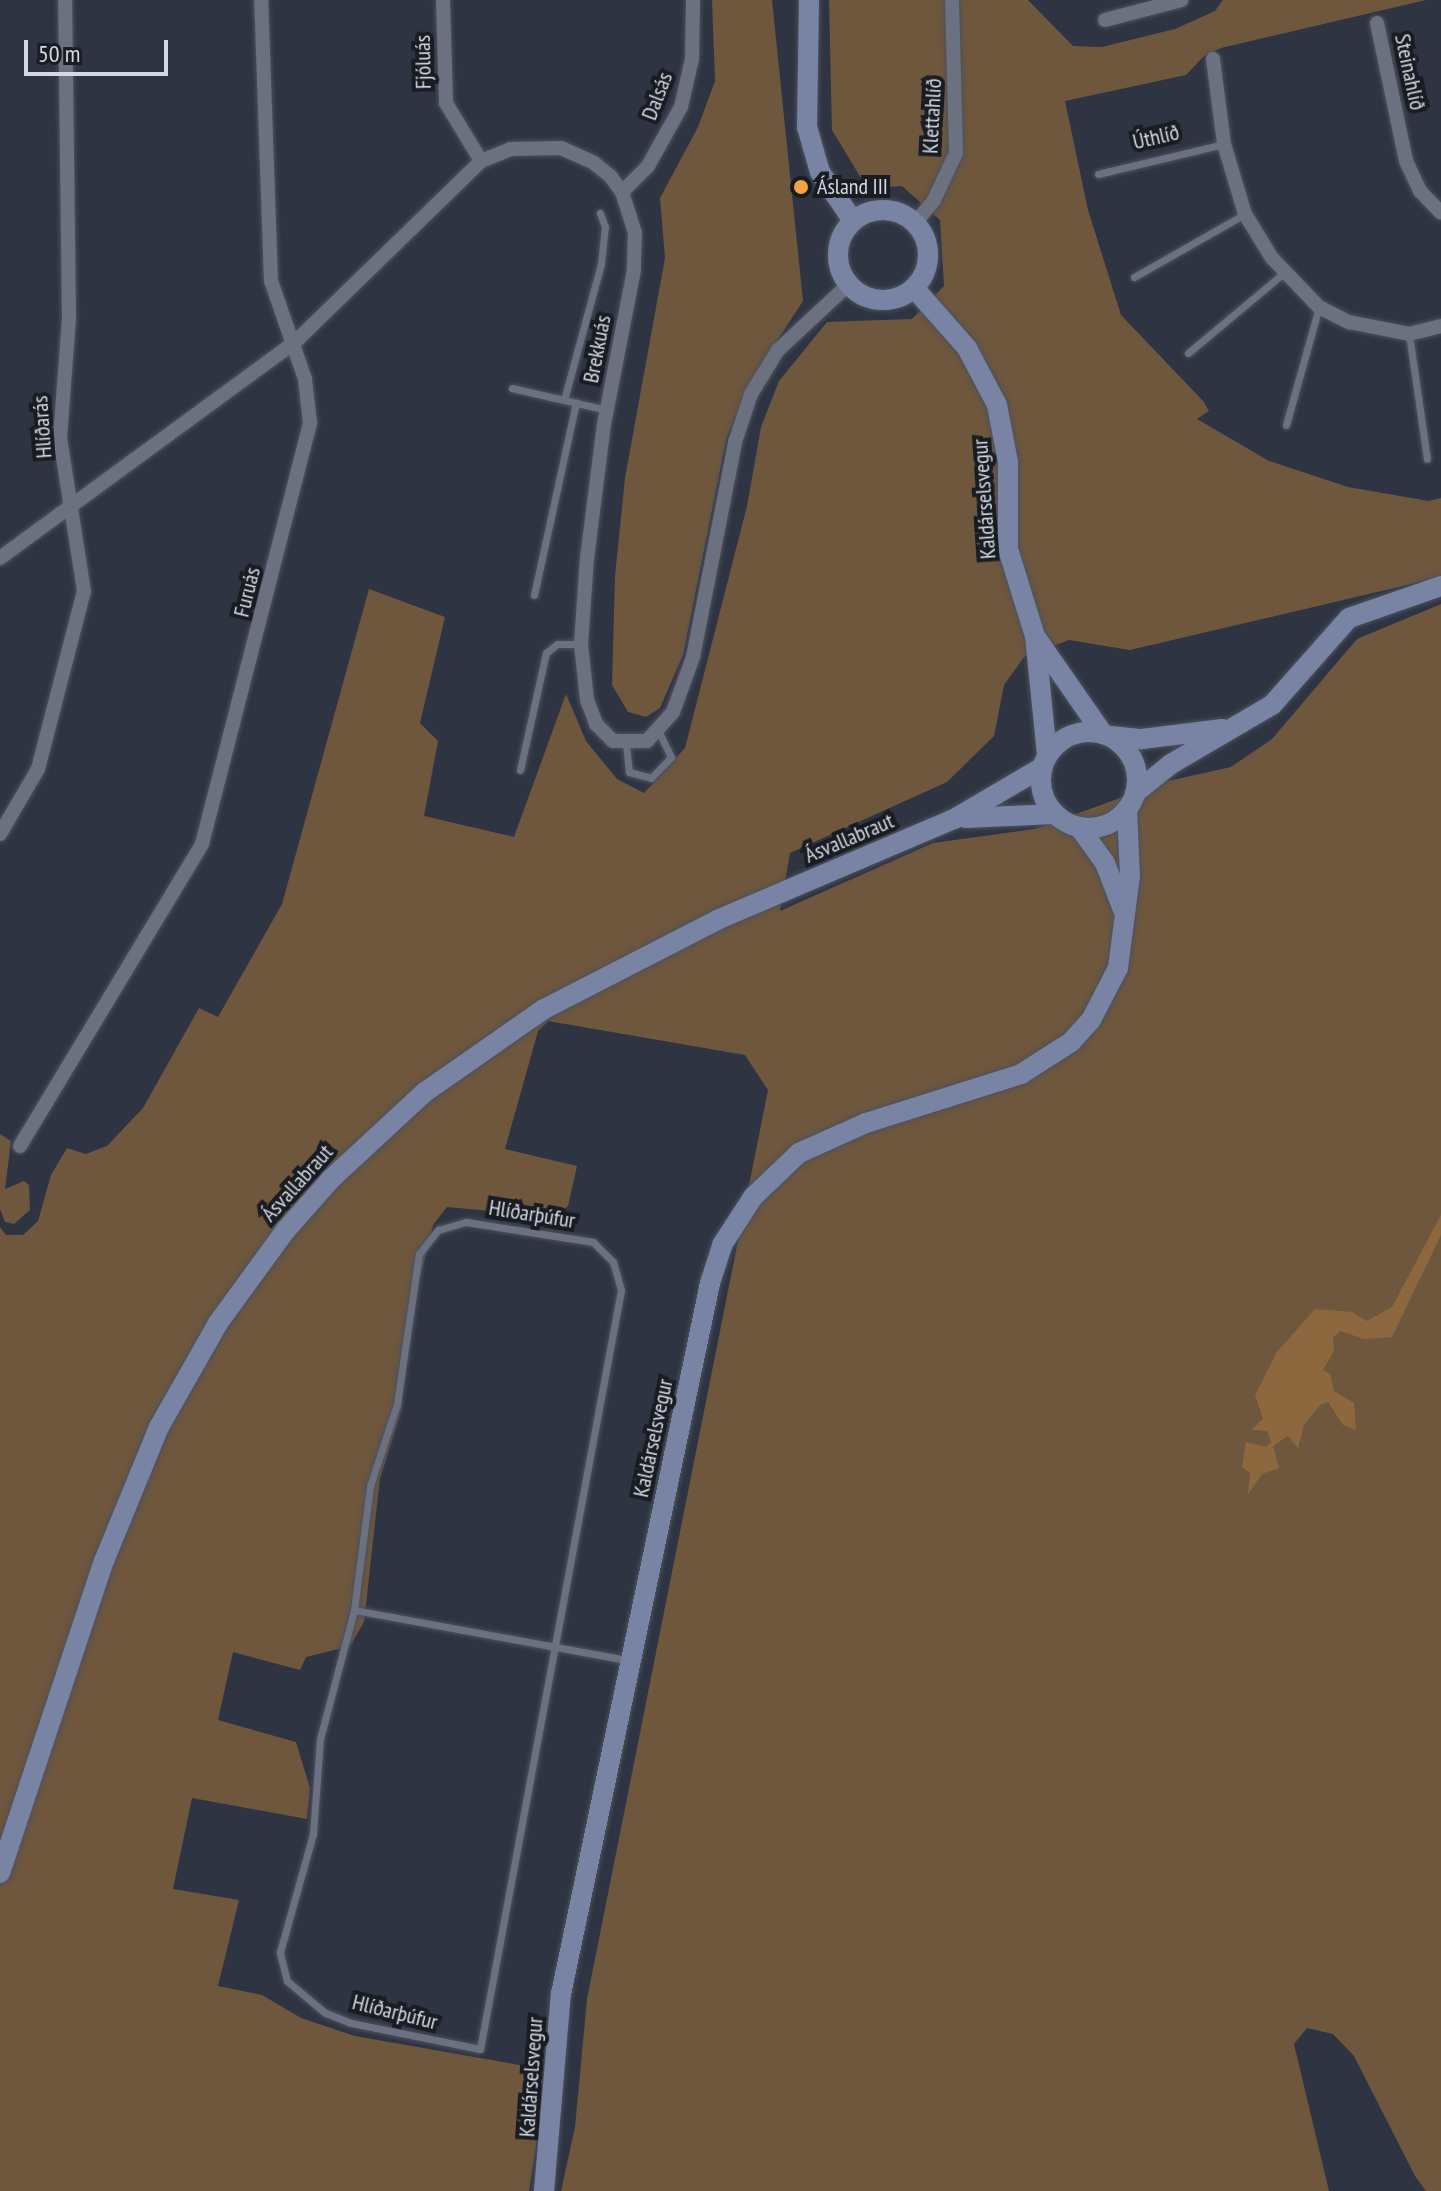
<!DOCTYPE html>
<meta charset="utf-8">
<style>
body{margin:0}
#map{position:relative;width:1441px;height:2191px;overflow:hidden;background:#2f3442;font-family:"PT Sans Narrow",sans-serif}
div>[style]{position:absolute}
.green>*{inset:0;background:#6e573d}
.water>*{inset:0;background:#8d683f}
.roads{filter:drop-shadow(0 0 2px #4c515d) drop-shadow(0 0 2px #4c515d)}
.lane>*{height:7px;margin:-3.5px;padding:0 3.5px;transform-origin:3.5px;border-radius:3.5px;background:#6b7181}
.street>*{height:14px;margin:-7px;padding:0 7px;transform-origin:7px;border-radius:7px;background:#6b7181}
.secondary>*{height:20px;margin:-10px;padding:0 10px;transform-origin:10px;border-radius:10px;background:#7984a5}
.secondary>.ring{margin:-10px;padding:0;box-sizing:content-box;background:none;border:20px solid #7984a5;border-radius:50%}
.dots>*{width:22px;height:22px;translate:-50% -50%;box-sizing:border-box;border:4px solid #191c22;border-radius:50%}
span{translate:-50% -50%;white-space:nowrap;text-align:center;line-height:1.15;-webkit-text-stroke:8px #191c22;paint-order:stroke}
.street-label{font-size:22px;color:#d5d9e2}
.poi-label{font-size:22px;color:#d5d9e2}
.left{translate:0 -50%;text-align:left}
.scale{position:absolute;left:24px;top:40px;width:144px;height:36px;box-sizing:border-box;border:4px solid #d5d9e2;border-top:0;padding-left:10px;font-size:24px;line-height:28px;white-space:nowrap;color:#d5d9e2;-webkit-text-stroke:6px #191c22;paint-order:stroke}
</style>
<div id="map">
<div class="green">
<div style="clip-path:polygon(712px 0,772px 0,803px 301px,747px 387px,726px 440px,683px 655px,660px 708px,646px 717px,628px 712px,612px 685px,615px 576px,625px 478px,665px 258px,660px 198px,698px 127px,715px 81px)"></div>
<div style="clip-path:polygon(829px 0,1028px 0,1073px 46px,1102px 47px,1175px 29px,1215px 11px,1223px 0,1426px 0,1221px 48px,1204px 56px,1186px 75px,1065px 101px,1088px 210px,1121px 315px,1204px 402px,1209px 411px,1197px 419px,1269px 461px,1348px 487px,1429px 501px,1441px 498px,1441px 577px,1130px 650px,1069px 640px,1024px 657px,1004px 685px,994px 736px,947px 782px,790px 853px,780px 911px,933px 843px,1035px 829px,1164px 782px,1231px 767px,1272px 739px,1357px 639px,1441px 604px,1441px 2191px,1426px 2191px,1415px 2176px,1354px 2056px,1333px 2034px,1307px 2028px,1294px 2044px,1329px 2191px,561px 2191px,575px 2127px,587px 1999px,768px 1090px,745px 1055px,548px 1021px,538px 1031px,505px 1149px,577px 1166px,568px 1206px,555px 1217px,447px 1207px,433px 1225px,407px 1331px,402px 1408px,380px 1478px,364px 1622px,350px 1646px,306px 1657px,300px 1670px,233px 1652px,218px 1720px,296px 1742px,310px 1788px,307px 1819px,192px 1798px,173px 1889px,239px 1900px,218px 1986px,262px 1995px,301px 2018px,355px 2036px,531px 2067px,541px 2078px,544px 2094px,529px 2191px,0 2191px,0 1227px,6px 1235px,23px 1235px,38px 1221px,51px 1175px,67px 1148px,86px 1154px,107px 1146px,143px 1108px,199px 1008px,218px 1017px,282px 904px,369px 589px,445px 617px,420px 723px,438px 741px,424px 816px,514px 837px,566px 694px,586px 741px,617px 779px,644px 793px,685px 748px,747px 506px,761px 427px,779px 381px,827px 322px,912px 319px,944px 286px,940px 220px,902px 186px,867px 188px,832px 130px)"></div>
<div style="clip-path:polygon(0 1134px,11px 1141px,5px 1189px,24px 1181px,29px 1185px,30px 1210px,14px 1224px,5px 1222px,0 1209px)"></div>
</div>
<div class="water">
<div style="clip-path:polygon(1441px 1215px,1441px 1235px,1392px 1337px,1364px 1339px,1340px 1331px,1333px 1338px,1334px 1351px,1323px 1370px,1330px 1374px,1334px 1391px,1354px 1403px,1356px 1430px,1343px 1425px,1328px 1402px,1320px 1405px,1304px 1425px,1298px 1448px,1288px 1436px,1273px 1446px,1279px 1468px,1262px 1474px,1248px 1494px,1250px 1473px,1242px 1467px,1246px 1442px,1266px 1447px,1271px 1442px,1267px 1431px,1251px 1430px,1263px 1419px,1255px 1395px,1277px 1352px,1315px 1309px,1352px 1312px,1367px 1321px,1392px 1307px)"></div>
</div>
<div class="roads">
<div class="lane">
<div style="left:1098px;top:174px;width:130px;rotate:-13.4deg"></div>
<div style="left:1134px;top:277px;width:128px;rotate:-29.6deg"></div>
<div style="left:1409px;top:334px;width:126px;rotate:81.8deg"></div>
<div style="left:1188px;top:353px;width:128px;rotate:-39.9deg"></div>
<div style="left:512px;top:388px;width:98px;rotate:13deg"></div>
<div style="left:564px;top:400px;width:141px;rotate:-74.8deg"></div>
<div style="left:601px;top:264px;width:37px;rotate:-84deg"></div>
<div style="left:605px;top:227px;width:15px;rotate:-110deg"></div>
<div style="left:1286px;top:425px;width:123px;rotate:-74.4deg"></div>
<div style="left:534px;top:595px;width:197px;rotate:-77.7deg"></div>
<div style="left:626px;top:744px;width:28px;rotate:84deg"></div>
<div style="left:629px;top:772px;width:23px;rotate:15deg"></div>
<div style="left:651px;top:778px;width:29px;rotate:-46deg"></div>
<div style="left:671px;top:757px;width:28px;rotate:-116deg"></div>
<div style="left:520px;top:770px;width:120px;rotate:-77.5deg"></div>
<div style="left:546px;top:653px;width:14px;rotate:-39deg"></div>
<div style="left:557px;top:644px;width:24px"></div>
<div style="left:466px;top:1222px;width:129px;rotate:8.9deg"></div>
<div style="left:593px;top:1242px;width:28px;rotate:45deg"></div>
<div style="left:613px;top:1262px;width:29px;rotate:74deg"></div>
<div style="left:621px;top:1290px;width:772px;rotate:100.52deg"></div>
<div style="left:480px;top:2049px;width:132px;rotate:-168.6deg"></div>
<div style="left:351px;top:2023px;width:29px;rotate:-158deg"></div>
<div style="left:324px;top:2012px;width:48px;rotate:-140deg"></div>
<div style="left:287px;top:1981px;width:30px;rotate:-104deg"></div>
<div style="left:280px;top:1952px;width:123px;rotate:-74.4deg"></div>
<div style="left:313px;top:1834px;width:95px;rotate:-85.8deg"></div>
<div style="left:320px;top:1739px;width:133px;rotate:-75.2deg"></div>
<div style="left:354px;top:1610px;width:125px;rotate:-82.6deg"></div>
<div style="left:370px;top:1486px;width:86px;rotate:-71.8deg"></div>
<div style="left:397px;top:1404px;width:152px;rotate:-81.7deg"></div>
<div style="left:419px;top:1254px;width:31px;rotate:-52deg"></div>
<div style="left:438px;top:1230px;width:29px;rotate:-16deg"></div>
<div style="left:354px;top:1610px;width:278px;rotate:10.4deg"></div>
</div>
<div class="street">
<div style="left:443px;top:0;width:103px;rotate:88.3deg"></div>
<div style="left:446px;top:103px;width:68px;rotate:58.9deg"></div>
<div style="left:1105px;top:20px;width:79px;rotate:-14.7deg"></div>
<div style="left:1377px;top:23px;width:141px;rotate:78.1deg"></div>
<div style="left:1406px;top:161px;width:33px;rotate:65deg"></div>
<div style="left:1420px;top:191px;width:30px;rotate:46deg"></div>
<div style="left:1213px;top:59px;width:86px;rotate:82.6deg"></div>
<div style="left:1224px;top:144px;width:73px;rotate:73.3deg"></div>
<div style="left:1245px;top:214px;width:52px;rotate:58.5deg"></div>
<div style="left:1272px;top:258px;width:68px;rotate:46.2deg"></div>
<div style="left:1319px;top:307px;width:34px;rotate:27deg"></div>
<div style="left:1349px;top:322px;width:61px;rotate:11.3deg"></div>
<div style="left:1409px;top:334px;width:33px;rotate:-14deg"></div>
<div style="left:622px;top:192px;width:37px;rotate:-45deg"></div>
<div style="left:648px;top:166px;width:68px;rotate:-60.8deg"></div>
<div style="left:681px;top:107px;width:49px;rotate:-77.1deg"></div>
<div style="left:692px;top:59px;width:59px;rotate:-89deg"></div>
<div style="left:915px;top:223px;width:30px;rotate:-50deg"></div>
<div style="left:934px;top:200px;width:52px;rotate:-64.9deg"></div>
<div style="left:956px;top:153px;width:153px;rotate:-91.5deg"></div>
<div style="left:0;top:558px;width:366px;rotate:-36.2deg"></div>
<div style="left:295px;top:342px;width:260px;rotate:-44.2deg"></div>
<div style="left:481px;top:161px;width:31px;rotate:-22deg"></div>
<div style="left:510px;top:149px;width:51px;rotate:-1.1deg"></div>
<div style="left:561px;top:148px;width:36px;rotate:24deg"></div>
<div style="left:594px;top:163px;width:22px;rotate:39deg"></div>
<div style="left:611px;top:177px;width:19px;rotate:54deg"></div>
<div style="left:622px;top:192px;width:43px;rotate:72.4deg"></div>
<div style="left:635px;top:233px;width:37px;rotate:92deg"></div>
<div style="left:634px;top:270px;width:157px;rotate:101deg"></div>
<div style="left:604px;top:424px;width:135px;rotate:97.2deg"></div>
<div style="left:587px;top:558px;width:86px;rotate:94deg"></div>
<div style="left:581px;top:644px;width:56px;rotate:83.9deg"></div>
<div style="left:587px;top:700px;width:26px;rotate:69deg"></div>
<div style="left:596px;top:724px;width:24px;rotate:45deg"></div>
<div style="left:613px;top:741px;width:34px"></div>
<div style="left:647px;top:741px;width:39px;rotate:-48deg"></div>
<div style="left:673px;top:712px;width:59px;rotate:-70deg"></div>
<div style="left:693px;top:657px;width:219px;rotate:-78.9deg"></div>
<div style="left:735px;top:442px;width:51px;rotate:-71.6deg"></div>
<div style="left:751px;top:394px;width:52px;rotate:-58.5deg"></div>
<div style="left:778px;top:350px;width:96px;rotate:-42.9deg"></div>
<div style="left:0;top:834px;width:75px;rotate:-59.7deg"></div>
<div style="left:38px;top:769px;width:184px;rotate:-75.5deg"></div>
<div style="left:84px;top:591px;width:155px;rotate:-98.9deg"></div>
<div style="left:60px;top:438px;width:119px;rotate:-85.7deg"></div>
<div style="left:69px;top:319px;width:319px;rotate:-90.7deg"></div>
<div style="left:20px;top:1146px;width:353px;rotate:-58.9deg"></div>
<div style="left:202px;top:844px;width:435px;rotate:-75.6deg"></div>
<div style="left:310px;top:423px;width:44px;rotate:-96.5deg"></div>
<div style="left:305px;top:379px;width:104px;rotate:-109.1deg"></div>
<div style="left:271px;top:281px;width:281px;rotate:-92deg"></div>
</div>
<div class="secondary">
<div style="left:809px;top:0;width:127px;rotate:90.9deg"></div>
<div style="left:807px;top:127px;width:47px;rotate:73.9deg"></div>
<div style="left:820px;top:172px;width:59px;rotate:56deg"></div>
<div class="ring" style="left:838px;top:210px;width:70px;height:70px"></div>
<div style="left:914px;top:288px;width:80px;rotate:48.5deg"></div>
<div style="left:967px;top:348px;width:64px;rotate:62.2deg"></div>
<div style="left:997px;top:405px;width:58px;rotate:79.1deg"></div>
<div style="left:1008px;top:462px;width:87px;rotate:90deg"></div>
<div style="left:1008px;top:549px;width:91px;rotate:72.8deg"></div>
<div style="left:1035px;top:636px;width:120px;rotate:84.2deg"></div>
<div style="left:1037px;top:639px;width:116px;rotate:55.2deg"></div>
<div class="ring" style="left:1041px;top:732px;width:76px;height:76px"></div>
<div style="left:1111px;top:736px;width:31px;rotate:6deg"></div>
<div style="left:1142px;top:739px;width:81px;rotate:-7.1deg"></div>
<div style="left:1135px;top:793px;width:46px;rotate:-38.9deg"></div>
<div style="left:1171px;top:764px;width:117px;rotate:-30.3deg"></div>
<div style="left:1272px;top:705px;width:116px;rotate:-48.5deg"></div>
<div style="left:1349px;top:618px;width:97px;rotate:-19.2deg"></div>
<div style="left:966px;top:818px;width:89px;rotate:-2.6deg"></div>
<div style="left:1079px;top:827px;width:44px;rotate:54.2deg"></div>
<div style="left:1105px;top:863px;width:50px;rotate:69deg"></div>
<div style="left:0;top:1873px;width:329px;rotate:-71.6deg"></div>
<div style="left:104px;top:1561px;width:145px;rotate:-67.7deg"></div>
<div style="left:159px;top:1427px;width:120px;rotate:-60.4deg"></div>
<div style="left:218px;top:1323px;width:114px;rotate:-53.9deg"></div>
<div style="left:285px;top:1231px;width:71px;rotate:-48.4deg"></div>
<div style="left:332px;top:1178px;width:127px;rotate:-42.8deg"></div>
<div style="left:425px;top:1092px;width:145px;rotate:-34.9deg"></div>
<div style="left:544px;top:1009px;width:195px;rotate:-27.2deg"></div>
<div style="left:717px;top:920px;width:258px;rotate:-23.1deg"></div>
<div style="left:954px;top:819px;width:101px;rotate:-30.4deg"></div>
<div style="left:544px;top:2191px;width:198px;rotate:-85.1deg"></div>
<div style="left:561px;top:1994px;width:726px;rotate:-78.16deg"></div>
<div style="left:710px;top:1283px;width:40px;rotate:-72deg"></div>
<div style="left:722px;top:1245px;width:57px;rotate:-57.1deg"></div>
<div style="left:753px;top:1197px;width:64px;rotate:-43.7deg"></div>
<div style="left:799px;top:1153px;width:73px;rotate:-24.1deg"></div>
<div style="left:866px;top:1123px;width:163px;rotate:-17.5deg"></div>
<div style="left:1021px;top:1074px;width:59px;rotate:-32.6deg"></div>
<div style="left:1071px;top:1042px;width:30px;rotate:-48deg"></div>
<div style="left:1091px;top:1020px;width:59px;rotate:-62.6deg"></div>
<div style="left:1118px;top:968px;width:93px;rotate:-82.6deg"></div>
<div style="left:1130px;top:876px;width:67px;rotate:-92.6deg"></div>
</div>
</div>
<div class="dots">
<div style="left:801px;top:187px;background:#f3a442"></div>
</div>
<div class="street-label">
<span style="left:423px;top:62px;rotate:-91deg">Fjóluás</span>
<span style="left:1410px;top:72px;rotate:78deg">Steinahlíð</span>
<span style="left:657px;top:96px;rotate:-69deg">Dalsás</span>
<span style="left:932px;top:116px;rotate:-87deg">Klettahlíð</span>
<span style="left:1156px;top:137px;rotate:-13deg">Úthlíð</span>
<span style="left:597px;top:349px;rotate:-79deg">Brekkuás</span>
<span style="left:42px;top:427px;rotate:-94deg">Hlíðarás</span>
<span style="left:984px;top:499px;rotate:-94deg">Kaldárselsvegur</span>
<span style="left:247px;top:592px;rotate:-76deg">Furuás</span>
<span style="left:849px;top:838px;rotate:-23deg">Ásvallabraut</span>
<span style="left:297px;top:1183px;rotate:-48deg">Ásvallabraut</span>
<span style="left:532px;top:1214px;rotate:9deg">Hlíðarþúfur</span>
<span style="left:653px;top:1438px;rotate:-78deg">Kaldárselsvegur</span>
<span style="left:395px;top:2012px;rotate:14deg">Hlíðarþúfur</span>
<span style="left:531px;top:2077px;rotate:-86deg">Kaldárselsvegur</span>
</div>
<div class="poi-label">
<span class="left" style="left:817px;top:187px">Ásland III</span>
</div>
<div class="scale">50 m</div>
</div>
